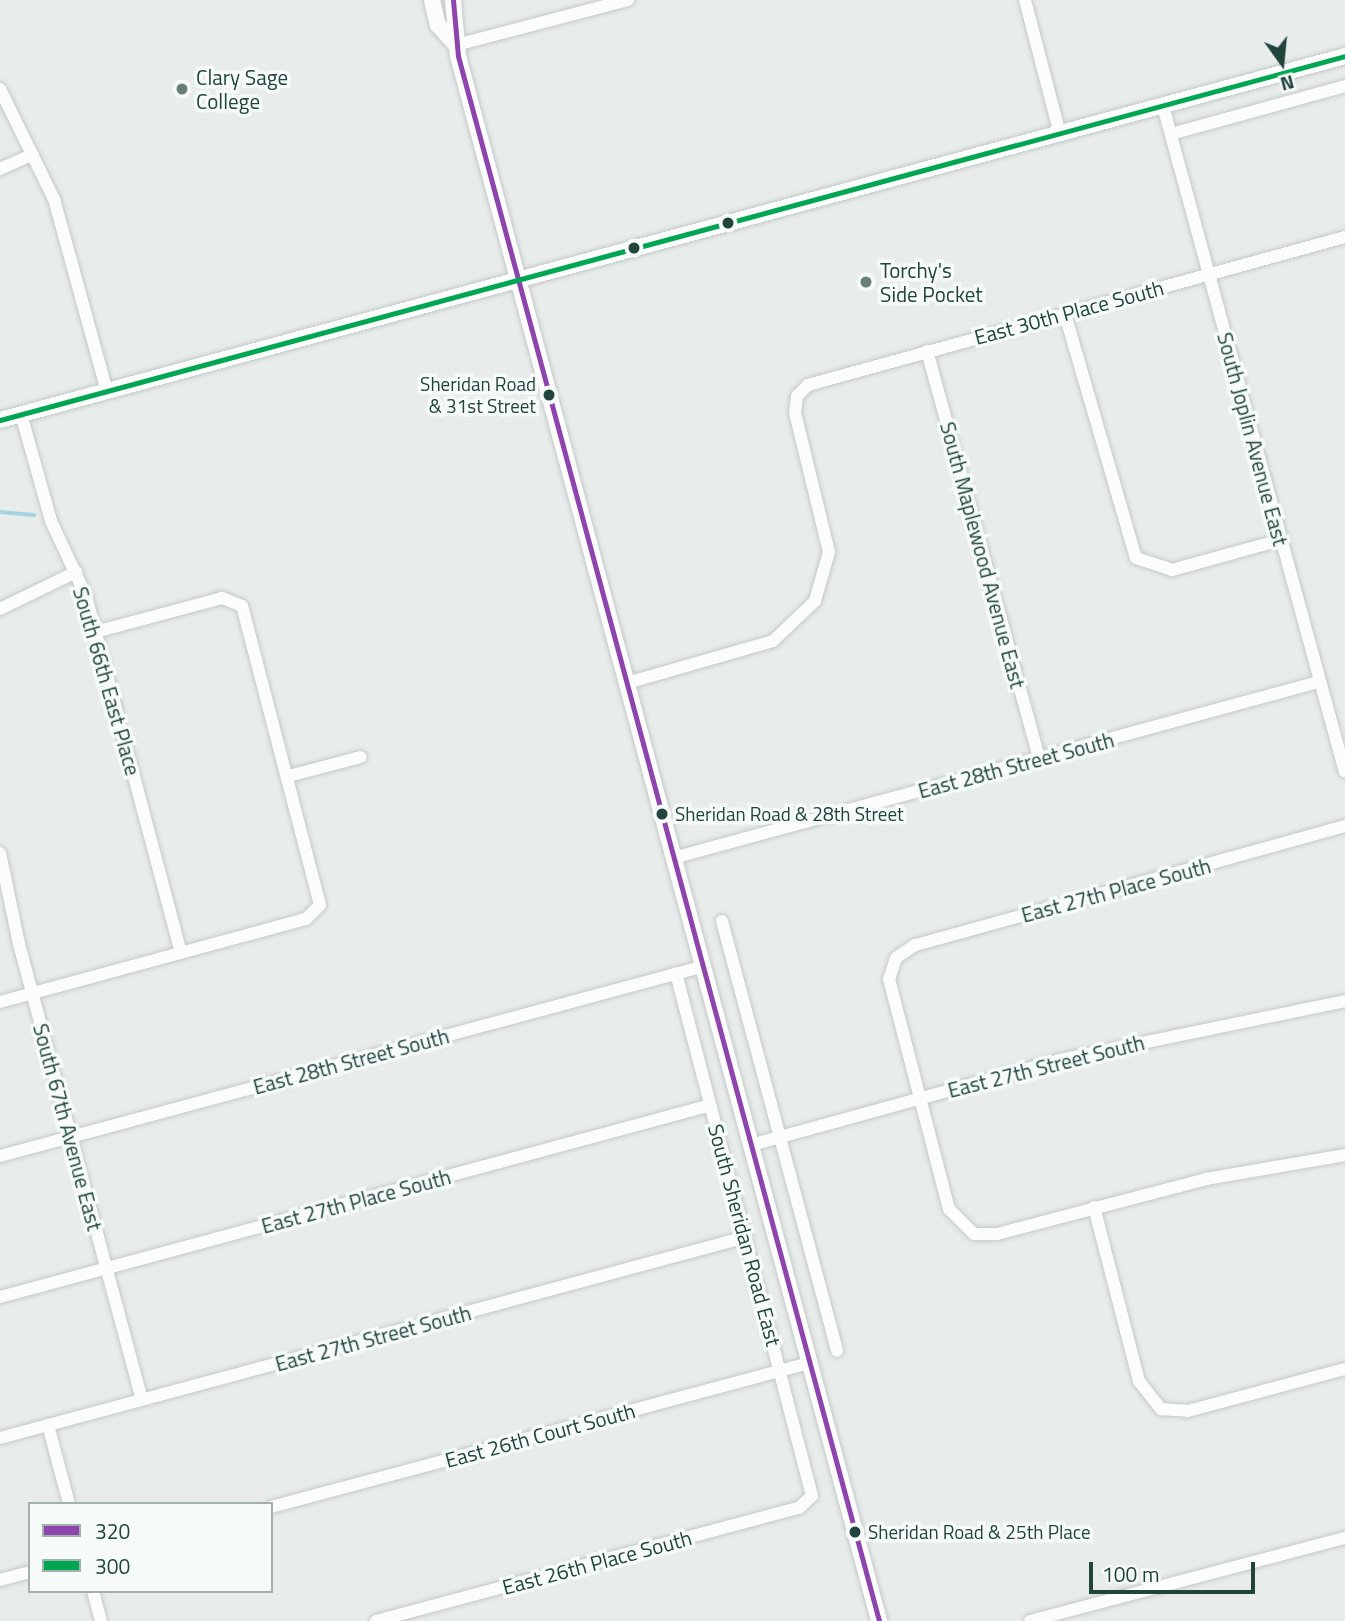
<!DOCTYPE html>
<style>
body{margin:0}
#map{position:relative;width:1345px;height:1621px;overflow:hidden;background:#e8edeb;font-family:"Titillium Web",sans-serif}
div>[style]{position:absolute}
.stream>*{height:3.5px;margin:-1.75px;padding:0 1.75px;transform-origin:1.75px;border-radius:1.75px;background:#a5d3df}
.roads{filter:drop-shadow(0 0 2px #c4cac8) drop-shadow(0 0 2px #c4cac8)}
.street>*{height:12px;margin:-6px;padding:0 6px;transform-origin:6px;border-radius:6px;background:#fcfcfc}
.secondary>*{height:16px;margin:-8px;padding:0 8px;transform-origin:8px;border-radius:8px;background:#fcfcfc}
.bus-1>*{height:5px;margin:-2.5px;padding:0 2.5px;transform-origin:2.5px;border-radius:2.5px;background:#8e44ad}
.bus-2>*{height:5px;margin:-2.5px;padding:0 2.5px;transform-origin:2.5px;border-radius:2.5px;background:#00a651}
.dots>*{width:19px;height:19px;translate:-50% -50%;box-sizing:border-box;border:4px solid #f6fbf9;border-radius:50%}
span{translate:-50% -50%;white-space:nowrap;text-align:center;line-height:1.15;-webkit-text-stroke:7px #f6fbf9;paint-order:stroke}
.bus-label{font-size:19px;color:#21443d}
.right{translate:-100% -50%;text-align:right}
.left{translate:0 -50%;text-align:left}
.poi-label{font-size:21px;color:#21443d}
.street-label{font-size:21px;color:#21443d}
.legend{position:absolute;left:28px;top:1502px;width:245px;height:91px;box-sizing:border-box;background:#f6fbf9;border:2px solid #a1b2ae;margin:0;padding:9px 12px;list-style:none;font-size:21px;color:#21443d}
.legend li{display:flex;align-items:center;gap:14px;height:35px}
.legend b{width:35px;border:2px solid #a1b2ae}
.north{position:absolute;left:1247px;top:28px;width:70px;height:70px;-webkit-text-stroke:5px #f6fbf9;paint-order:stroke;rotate:165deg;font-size:19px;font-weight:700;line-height:28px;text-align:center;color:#21443d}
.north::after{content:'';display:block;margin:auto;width:24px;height:32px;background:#21443d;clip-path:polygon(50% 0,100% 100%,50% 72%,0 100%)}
.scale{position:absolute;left:1089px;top:1562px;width:166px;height:32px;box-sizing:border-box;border:4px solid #21443d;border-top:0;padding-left:9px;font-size:21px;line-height:24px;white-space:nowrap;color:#21443d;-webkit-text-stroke:5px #f6fbf9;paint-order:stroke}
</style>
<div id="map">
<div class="stream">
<div style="left:0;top:512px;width:34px;rotate:5deg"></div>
</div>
<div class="roads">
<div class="street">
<div style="left:1025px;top:0;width:138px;rotate:75.4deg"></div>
<div style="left:456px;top:45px;width:178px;rotate:-14.7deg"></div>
<div style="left:0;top:89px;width:123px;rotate:63.9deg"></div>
<div style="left:54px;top:199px;width:199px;rotate:74.6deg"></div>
<div style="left:1163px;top:106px;width:690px;rotate:74.72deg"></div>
<div style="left:1171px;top:134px;width:180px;rotate:-15.4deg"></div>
<div style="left:0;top:169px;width:36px;rotate:-24deg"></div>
<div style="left:1065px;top:314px;width:254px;rotate:73.8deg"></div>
<div style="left:1136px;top:558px;width:38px;rotate:18deg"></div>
<div style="left:1172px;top:570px;width:112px;rotate:-15.5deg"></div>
<div style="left:927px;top:351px;width:423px;rotate:74.6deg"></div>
<div style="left:21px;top:414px;width:111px;rotate:74.3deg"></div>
<div style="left:51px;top:521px;width:83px;rotate:65deg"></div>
<div style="left:86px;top:596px;width:369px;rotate:75.1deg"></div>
<div style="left:0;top:609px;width:85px;rotate:-26deg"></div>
<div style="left:627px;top:683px;width:152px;rotate:-16deg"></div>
<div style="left:773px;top:641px;width:58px;rotate:-43.6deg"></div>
<div style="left:815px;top:601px;width:51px;rotate:-74.1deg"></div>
<div style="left:829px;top:552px;width:143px;rotate:-103.7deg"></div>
<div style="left:795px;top:413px;width:17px;rotate:-83deg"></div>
<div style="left:797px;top:396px;width:16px;rotate:-45deg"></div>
<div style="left:808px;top:385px;width:557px;rotate:-15.41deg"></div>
<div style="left:289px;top:776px;width:74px;rotate:-14.8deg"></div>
<div style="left:1345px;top:826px;width:446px;rotate:164.5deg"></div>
<div style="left:915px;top:945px;width:23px;rotate:146deg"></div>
<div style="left:896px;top:958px;width:22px;rotate:108deg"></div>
<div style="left:889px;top:979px;width:238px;rotate:75.4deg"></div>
<div style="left:949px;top:1209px;width:35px;rotate:45deg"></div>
<div style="left:974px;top:1234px;width:23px"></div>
<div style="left:997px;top:1234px;width:216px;rotate:-14.7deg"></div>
<div style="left:1206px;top:1179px;width:141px;rotate:-9.8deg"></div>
<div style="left:0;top:853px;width:93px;rotate:78.2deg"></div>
<div style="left:19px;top:944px;width:472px;rotate:74.9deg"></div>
<div style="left:673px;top:858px;width:669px;rotate:-15.26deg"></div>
<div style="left:722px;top:921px;width:445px;rotate:75deg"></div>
<div style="left:0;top:1002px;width:317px;rotate:-15.2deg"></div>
<div style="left:306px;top:919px;width:20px;rotate:-45deg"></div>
<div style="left:320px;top:905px;width:309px;rotate:-104.6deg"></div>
<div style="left:242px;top:606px;width:22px;rotate:-158deg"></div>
<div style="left:222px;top:598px;width:131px;rotate:165deg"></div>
<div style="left:751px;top:1145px;width:320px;rotate:-15.4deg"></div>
<div style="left:1060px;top:1060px;width:291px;rotate:-11.7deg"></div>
<div style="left:0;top:1156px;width:726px;rotate:-15.09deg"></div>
<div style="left:1094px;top:1207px;width:180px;rotate:75.5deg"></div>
<div style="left:1139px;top:1381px;width:36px;rotate:52deg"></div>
<div style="left:1161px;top:1409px;width:27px;rotate:4deg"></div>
<div style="left:1188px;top:1411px;width:163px;rotate:-15deg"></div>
<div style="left:0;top:1297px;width:736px;rotate:-15.11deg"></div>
<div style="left:48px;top:1425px;width:82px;rotate:75.1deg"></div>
<div style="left:0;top:1438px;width:773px;rotate:-15.08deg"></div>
<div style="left:271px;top:1507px;width:557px;rotate:-14.98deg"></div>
<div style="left:0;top:1580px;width:31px;rotate:-15deg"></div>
<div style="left:93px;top:1591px;width:31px;rotate:75deg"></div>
<div style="left:376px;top:1621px;width:438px;rotate:-15deg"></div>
<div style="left:799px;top:1508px;width:18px;rotate:-43deg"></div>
<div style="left:812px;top:1496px;width:540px;rotate:-104.58deg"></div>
<div style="left:1030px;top:1621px;width:326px;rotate:-14.8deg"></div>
</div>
<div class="secondary">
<div style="left:432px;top:0;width:26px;rotate:77deg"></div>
<div style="left:438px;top:25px;width:27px;rotate:48deg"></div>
<div style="left:453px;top:0;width:56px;rotate:84.9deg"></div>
<div style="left:458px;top:56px;width:1621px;rotate:74.94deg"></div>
<div style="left:0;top:420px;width:1393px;rotate:-15.14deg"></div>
</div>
</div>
<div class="bus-1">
<div style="left:453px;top:0;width:56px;rotate:84.9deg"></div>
<div style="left:458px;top:56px;width:1621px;rotate:74.94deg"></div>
</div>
<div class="bus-2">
<div style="left:0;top:420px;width:1393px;rotate:-15.14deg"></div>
</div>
<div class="dots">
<div style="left:182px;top:89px;background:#677f7a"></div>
<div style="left:728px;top:223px;background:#21443d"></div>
<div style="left:634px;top:248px;background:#21443d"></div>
<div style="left:866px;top:282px;background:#677f7a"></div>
<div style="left:549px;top:395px;background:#21443d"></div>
<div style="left:662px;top:814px;background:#21443d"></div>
<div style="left:855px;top:1532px;background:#21443d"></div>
</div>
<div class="bus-label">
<span class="right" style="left:536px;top:395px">Sheridan Road<br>&amp; 31st Street</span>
<span class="left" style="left:675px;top:814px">Sheridan Road &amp; 28th Street</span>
<span class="left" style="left:868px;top:1532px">Sheridan Road &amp; 25th Place</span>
</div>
<div class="poi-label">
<span class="left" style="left:196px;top:89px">Clary Sage<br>College</span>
<span class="left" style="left:880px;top:282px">Torchy's<br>Side Pocket</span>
</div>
<div class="street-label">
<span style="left:1069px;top:312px;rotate:-15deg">East 30th Place South</span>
<span style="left:1253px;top:439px;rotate:75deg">South Joplin Avenue East</span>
<span style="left:983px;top:555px;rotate:75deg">South Maplewood Avenue East</span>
<span style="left:107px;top:681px;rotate:74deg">South 66th East Place</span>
<span style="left:1016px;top:765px;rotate:-15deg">East 28th Street South</span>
<span style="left:1116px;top:890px;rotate:-15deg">East 27th Place South</span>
<span style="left:351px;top:1061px;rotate:-15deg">East 28th Street South</span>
<span style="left:1046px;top:1066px;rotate:-14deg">East 27th Street South</span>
<span style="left:68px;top:1127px;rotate:75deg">South 67th Avenue East</span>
<span style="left:356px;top:1201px;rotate:-15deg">East 27th Place South</span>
<span style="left:745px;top:1235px;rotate:75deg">South Sheridan Road East</span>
<span style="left:373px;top:1338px;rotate:-15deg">East 27th Street South</span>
<span style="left:540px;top:1435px;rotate:-15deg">East 26th Court South</span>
<span style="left:597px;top:1562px;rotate:-15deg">East 26th Place South</span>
</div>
<ul class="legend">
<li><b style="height:9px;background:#8e44ad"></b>320</li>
<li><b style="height:9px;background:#00a651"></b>300</li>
</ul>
<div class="north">N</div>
<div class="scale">100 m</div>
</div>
